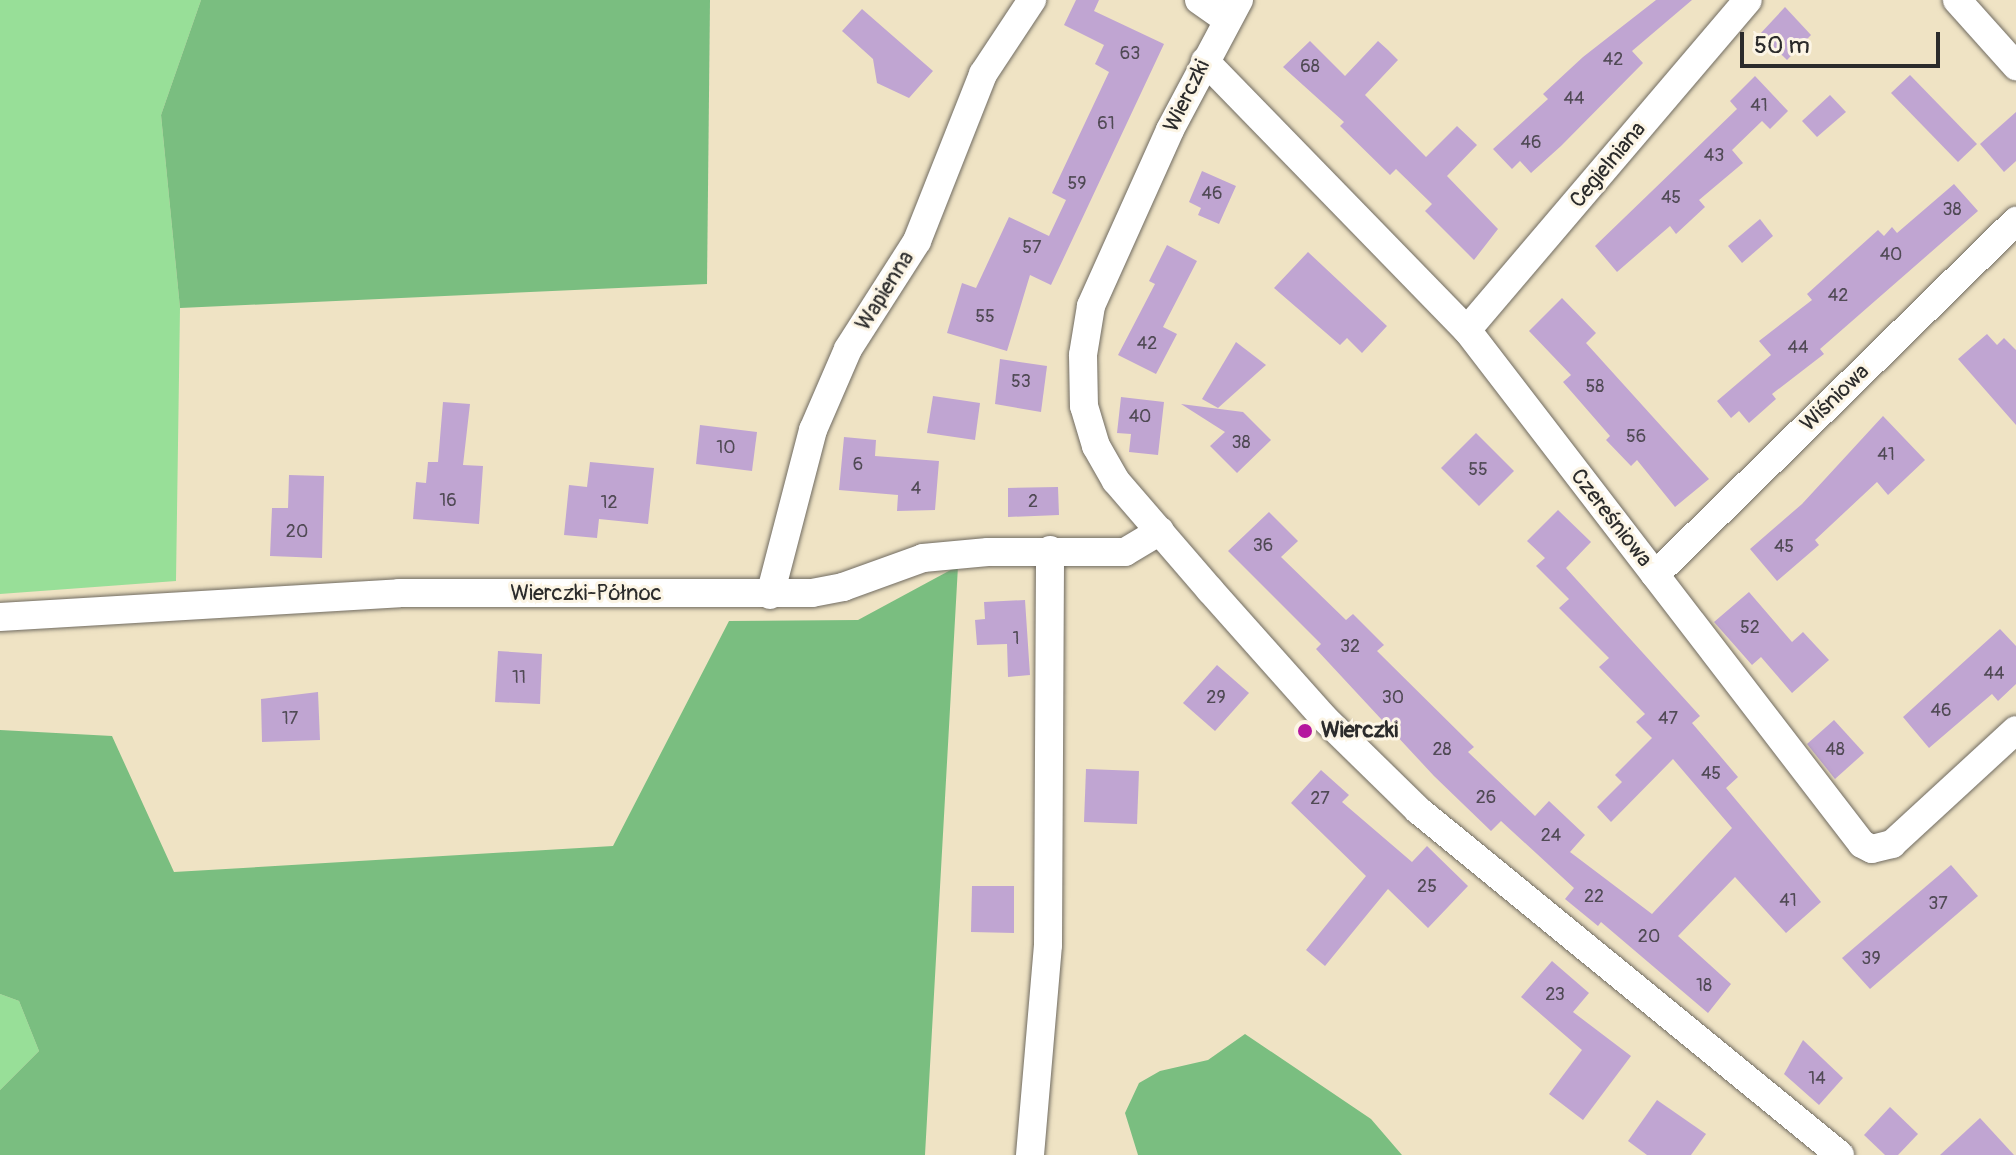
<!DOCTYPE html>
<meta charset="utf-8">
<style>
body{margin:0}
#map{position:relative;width:2016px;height:1155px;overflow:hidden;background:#efe3c4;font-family:Pangolin,sans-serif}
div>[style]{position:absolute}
.green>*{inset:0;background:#98df98}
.forest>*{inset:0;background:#7abe80}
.building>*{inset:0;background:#c0a5d2}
.roads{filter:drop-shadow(0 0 2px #706b61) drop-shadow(0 0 2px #706b61)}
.minor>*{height:28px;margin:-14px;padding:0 14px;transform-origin:14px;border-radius:14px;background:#fff}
.dots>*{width:22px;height:22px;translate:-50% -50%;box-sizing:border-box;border:4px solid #fcf5e5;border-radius:50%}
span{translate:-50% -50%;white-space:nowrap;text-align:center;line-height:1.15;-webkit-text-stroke:6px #fcf5e5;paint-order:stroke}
.number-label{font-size:18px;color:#504a55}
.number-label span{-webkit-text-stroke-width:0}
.street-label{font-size:22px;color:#2b2b2b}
.poi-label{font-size:22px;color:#2b2b2b;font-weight:700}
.left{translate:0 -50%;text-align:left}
.scale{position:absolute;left:1740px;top:32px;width:200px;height:36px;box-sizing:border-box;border:4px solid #2b2b2b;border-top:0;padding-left:10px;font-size:24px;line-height:28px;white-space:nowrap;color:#2b2b2b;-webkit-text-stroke:6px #fcf5e5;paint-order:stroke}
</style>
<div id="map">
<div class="green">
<div style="clip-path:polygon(0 0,201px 0,161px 115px,180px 308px,176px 581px,0 594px)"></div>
<div style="clip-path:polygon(0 994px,19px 1001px,39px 1051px,0 1090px)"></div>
</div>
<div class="forest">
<div style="clip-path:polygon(201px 0,710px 0,707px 284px,180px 308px,161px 115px)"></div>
<div style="clip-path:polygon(958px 566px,925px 1155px,0 1155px,0 1090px,39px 1051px,19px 1001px,0 994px,0 730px,112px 736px,174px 872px,613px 846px,729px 621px,858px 620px)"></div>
<div style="clip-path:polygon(1245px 1034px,1371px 1119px,1402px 1155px,1138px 1155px,1125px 1113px,1139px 1083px,1160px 1071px,1208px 1060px)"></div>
</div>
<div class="building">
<div style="clip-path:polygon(1076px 0,1099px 0,1094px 11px,1164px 44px,1051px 285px,1030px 275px,1007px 351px,947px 333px,962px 283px,976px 288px,1009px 217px,1049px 236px,1066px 200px,1052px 193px,1109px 72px,1095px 64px,1104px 45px,1064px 25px)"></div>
<div style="clip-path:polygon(1656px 0,1692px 0,1632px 51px,1643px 63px,1561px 146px,1531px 173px,1520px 161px,1512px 169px,1493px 149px,1548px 99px,1543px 94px,1583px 57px)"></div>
<div style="clip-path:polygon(1785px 7px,1811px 35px,1787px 60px,1760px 34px)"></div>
<div style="clip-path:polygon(862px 9px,933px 71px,909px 98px,877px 83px,873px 59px,842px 31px)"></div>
<div style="clip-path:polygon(1310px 41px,1345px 76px,1378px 41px,1388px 50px,1398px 60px,1365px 95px,1426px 157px,1457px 126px,1477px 145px,1447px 176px,1498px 229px,1474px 260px,1425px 211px,1432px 204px,1396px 169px,1390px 175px,1340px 126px,1344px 122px,1283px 67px)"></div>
<div style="clip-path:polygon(1910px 75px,1977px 144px,1958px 162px,1891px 93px)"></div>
<div style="clip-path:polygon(1755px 76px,1788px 111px,1770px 129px,1762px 121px,1732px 150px,1743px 163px,1699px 200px,1705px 207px,1676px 234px,1670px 226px,1617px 272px,1595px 246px,1737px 109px,1730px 101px)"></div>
<div style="clip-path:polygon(1830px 95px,1846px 112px,1817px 137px,1802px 121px)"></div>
<div style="clip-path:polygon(2016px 112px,2016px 161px,2004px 172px,1980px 144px)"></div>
<div style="clip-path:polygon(1202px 171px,1236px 186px,1219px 224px,1198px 215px,1201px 208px,1189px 202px)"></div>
<div style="clip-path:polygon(1954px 184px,1978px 211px,1820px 349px,1824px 354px,1772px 394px,1776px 399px,1749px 423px,1739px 411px,1731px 418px,1717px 401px,1771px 355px,1759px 341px,1812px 300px,1807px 294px,1878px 230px,1884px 236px,1892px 227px,1897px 233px)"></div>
<div style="clip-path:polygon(1760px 219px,1773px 236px,1742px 263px,1728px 246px)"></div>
<div style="clip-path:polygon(1167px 245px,1197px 261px,1163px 327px,1177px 334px,1156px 374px,1118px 355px,1155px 284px,1149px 281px)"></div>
<div style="clip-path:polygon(1308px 252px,1387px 326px,1362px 353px,1347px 338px,1340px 345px,1274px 288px)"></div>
<div style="clip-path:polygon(1562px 298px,1596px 333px,1586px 343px,1709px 479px,1675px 507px,1637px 460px,1631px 466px,1606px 440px,1610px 436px,1563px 382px,1571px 375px,1529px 331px)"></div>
<div style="clip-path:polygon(1987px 334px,1997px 345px,2004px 338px,2016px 350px,2016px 425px,1958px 359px)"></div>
<div style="clip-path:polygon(1236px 342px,1266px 365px,1218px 408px,1202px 399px)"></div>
<div style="clip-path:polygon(1000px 359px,1047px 366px,1041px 412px,995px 404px)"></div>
<div style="clip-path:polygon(933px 396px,980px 403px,975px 440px,927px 433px)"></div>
<div style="clip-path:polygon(1121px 397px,1164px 402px,1158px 455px,1129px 452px,1131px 434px,1117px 433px)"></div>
<div style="clip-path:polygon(443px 402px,470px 404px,463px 465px,483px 466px,479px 524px,413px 519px,416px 482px,426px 483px,428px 462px,438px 462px)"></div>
<div style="clip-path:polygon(1181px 404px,1243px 412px,1271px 440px,1237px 473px,1210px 446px,1225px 432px)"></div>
<div style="clip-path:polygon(1883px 416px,1925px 460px,1888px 495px,1877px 482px,1815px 540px,1819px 545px,1777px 581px,1750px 549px,1802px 504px)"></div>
<div style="clip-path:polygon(700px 425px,757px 432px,752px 471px,696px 464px)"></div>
<div style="clip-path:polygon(1476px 433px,1514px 471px,1479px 506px,1441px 468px)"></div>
<div style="clip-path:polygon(844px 437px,876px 440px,875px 456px,939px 461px,935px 510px,897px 511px,898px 495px,839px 490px)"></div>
<div style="clip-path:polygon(590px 462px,654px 468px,648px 524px,599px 519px,597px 538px,564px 535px,569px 485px,587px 487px)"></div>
<div style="clip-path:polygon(289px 475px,324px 476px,322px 558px,270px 556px,272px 508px,288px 508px)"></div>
<div style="clip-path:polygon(1058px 487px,1059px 515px,1008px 517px,1008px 488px)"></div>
<div style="clip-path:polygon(1558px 510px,1591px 542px,1566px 568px,1700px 716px,1692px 723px,1738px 777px,1726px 788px,1821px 902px,1786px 933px,1735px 877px,1678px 936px,1731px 984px,1708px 1013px,1601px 922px,1598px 926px,1565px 899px,1574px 888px,1501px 821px,1491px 831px,1434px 776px,1316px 649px,1321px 644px,1228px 551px,1269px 512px,1298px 541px,1281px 557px,1346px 620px,1353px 614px,1384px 645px,1377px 651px,1474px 747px,1468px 752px,1535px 816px,1549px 801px,1585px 835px,1570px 852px,1652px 914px,1732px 828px,1673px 759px,1611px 822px,1597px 807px,1622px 782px,1615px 775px,1652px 738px,1636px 722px,1645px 714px,1599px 667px,1609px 658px,1559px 608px,1569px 599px,1536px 566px,1545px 558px,1527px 541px)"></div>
<div style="clip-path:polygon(1749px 592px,1792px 642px,1803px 632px,1829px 660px,1792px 693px,1761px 657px,1752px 665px,1714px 622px)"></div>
<div style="clip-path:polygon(1025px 600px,1030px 675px,1008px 677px,1007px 644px,977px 645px,975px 620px,985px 619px,984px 602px)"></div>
<div style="clip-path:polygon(2000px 629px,2016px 646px,2016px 684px,1998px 701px,1992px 694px,1929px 748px,1903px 717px)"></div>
<div style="clip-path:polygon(498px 651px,542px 654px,540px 704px,495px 702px)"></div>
<div style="clip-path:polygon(1217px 665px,1249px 693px,1215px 731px,1183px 703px)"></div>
<div style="clip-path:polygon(318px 692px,320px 740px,262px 742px,261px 699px)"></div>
<div style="clip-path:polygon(1834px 720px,1864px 753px,1835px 779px,1807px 744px)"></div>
<div style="clip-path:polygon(1086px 769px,1139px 771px,1137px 824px,1084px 822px)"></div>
<div style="clip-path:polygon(1321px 770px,1349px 795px,1342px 802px,1412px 862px,1427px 846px,1468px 886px,1428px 928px,1388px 889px,1325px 966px,1306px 950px,1366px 876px,1291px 803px)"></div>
<div style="clip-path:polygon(1951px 865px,1978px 896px,1870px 989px,1842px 958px)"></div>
<div style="clip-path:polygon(972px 886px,1014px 886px,1014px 933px,971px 932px)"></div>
<div style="clip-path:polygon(1552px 961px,1589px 993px,1573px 1012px,1631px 1056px,1583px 1120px,1549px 1094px,1582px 1050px,1521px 997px)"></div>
<div style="clip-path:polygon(1803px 1040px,1843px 1078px,1819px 1105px,1784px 1074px)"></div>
<div style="clip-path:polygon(1657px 1100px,1706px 1134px,1691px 1155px,1647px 1155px,1628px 1141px)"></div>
<div style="clip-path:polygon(1890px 1107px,1918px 1134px,1898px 1155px,1885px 1155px,1864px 1135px)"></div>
<div style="clip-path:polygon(1980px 1118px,2014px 1155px,1940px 1155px)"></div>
</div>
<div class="roads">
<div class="minor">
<div style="left:1199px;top:0;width:33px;rotate:35deg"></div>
<div style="left:1239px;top:0;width:147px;rotate:118deg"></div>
<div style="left:1170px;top:130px;width:193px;rotate:114.2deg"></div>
<div style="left:1091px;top:306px;width:50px;rotate:99.3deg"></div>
<div style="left:1083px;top:355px;width:51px;rotate:88.9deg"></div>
<div style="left:1084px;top:406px;width:42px;rotate:73.3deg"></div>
<div style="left:1096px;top:446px;width:40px;rotate:60.3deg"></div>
<div style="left:1116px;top:481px;width:144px;rotate:49.2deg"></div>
<div style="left:1210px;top:590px;width:170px;rotate:48.3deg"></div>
<div style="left:1323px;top:717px;width:133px;rotate:44.4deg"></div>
<div style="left:1418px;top:810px;width:545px;rotate:39.27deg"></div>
<div style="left:1957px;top:0;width:89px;rotate:48.2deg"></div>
<div style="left:1205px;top:61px;width:376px;rotate:45.8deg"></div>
<div style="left:1467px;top:330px;width:648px;rotate:52.46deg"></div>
<div style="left:1862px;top:844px;width:11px;rotate:27deg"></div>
<div style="left:1872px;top:849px;width:21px;rotate:-14deg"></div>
<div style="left:1892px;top:844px;width:168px;rotate:-42.6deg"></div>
<div style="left:1467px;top:330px;width:433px;rotate:-49.6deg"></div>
<div style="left:1655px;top:575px;width:506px;rotate:-44.44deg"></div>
<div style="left:770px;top:595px;width:171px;rotate:-75.4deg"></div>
<div style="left:813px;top:430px;width:88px;rotate:-66.6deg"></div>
<div style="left:848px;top:349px;width:128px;rotate:-57.4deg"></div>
<div style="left:917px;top:241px;width:180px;rotate:-68.4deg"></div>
<div style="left:983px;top:74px;width:89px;rotate:-56.5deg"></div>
<div style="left:0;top:617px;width:400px;rotate:-3.4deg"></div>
<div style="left:399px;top:593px;width:413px"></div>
<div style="left:812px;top:593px;width:32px;rotate:-11deg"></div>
<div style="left:843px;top:587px;width:85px;rotate:-19.9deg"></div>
<div style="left:923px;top:558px;width:65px;rotate:-5.3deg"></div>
<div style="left:988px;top:552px;width:137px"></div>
<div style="left:1125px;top:552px;width:41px;rotate:-31deg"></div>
<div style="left:1030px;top:1155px;width:211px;rotate:-85.1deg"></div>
<div style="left:1048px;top:945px;width:395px;rotate:-89.7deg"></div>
</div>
</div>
<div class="dots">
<div style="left:1305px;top:731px;background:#b5179e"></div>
</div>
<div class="number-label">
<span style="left:1130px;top:54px">63</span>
<span style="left:1613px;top:60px">42</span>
<span style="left:1310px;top:67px">68</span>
<span style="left:1574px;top:99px">44</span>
<span style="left:1759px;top:106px">41</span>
<span style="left:1106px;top:124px">61</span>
<span style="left:1531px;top:143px">46</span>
<span style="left:1714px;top:156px">43</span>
<span style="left:1077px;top:184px">59</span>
<span style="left:1212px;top:194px">46</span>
<span style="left:1671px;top:198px">45</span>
<span style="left:1952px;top:210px">38</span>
<span style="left:1032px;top:248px">57</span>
<span style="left:1891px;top:255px">40</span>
<span style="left:1838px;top:296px">42</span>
<span style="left:985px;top:317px">55</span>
<span style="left:1147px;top:344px">42</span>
<span style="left:1798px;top:348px">44</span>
<span style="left:1021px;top:382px">53</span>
<span style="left:1595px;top:387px">58</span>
<span style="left:1140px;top:417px">40</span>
<span style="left:1636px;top:437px">56</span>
<span style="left:1241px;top:443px">38</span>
<span style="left:726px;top:448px">10</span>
<span style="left:1886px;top:455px">41</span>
<span style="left:858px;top:465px">6</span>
<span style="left:1478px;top:470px">55</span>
<span style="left:916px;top:489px">4</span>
<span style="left:448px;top:501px">16</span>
<span style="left:1033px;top:502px">2</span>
<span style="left:609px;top:503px">12</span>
<span style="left:297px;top:532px">20</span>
<span style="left:1263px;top:546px">36</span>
<span style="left:1784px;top:547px">45</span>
<span style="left:1750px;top:628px">52</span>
<span style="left:1016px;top:639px">1</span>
<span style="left:1350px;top:647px">32</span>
<span style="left:1994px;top:674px">44</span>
<span style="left:519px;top:678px">11</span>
<span style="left:1216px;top:698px">29</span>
<span style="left:1393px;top:698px">30</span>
<span style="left:1941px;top:711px">46</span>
<span style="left:290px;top:719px">17</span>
<span style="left:1668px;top:719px">47</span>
<span style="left:1442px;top:750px">28</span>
<span style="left:1835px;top:750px">48</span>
<span style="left:1711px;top:774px">45</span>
<span style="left:1486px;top:798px">26</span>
<span style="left:1320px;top:799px">27</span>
<span style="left:1551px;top:836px">24</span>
<span style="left:1427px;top:887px">25</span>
<span style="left:1594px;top:897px">22</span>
<span style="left:1788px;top:901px">41</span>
<span style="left:1938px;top:904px">37</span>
<span style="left:1649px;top:937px">20</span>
<span style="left:1871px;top:959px">39</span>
<span style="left:1704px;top:986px">18</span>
<span style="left:1555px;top:995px">23</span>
<span style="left:1817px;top:1079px">14</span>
</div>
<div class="street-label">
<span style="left:1187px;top:96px;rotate:-64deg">Wierczki</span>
<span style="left:1608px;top:165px;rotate:-50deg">Cegielniana</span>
<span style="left:885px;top:291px;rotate:-58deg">Wapienna</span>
<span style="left:1835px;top:398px;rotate:-44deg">Wiśniowa</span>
<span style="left:1611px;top:518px;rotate:52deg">Czereśniowa</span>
<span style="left:586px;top:594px">Wierczki-Północ</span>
</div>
<div class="poi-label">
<span class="left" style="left:1321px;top:731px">Wierczki</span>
</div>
<div class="scale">50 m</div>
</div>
